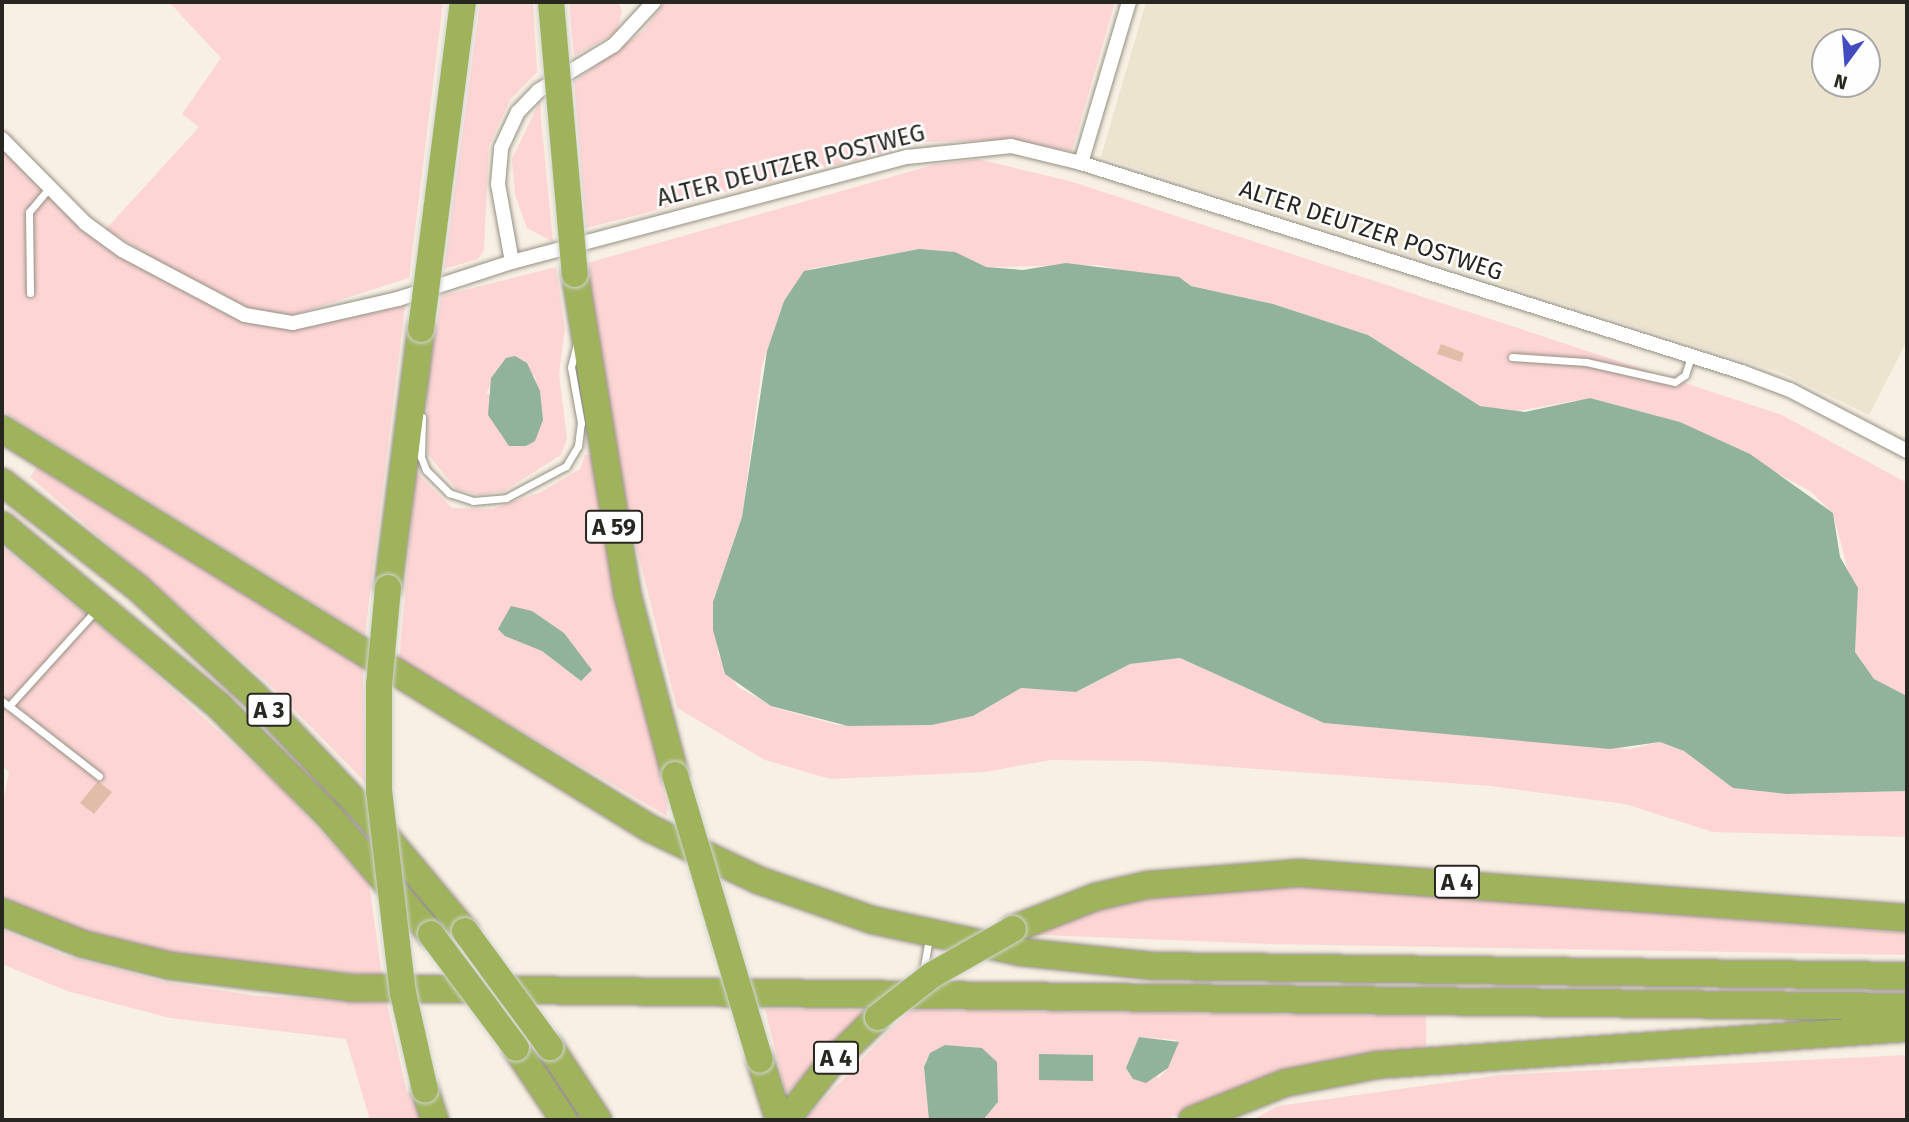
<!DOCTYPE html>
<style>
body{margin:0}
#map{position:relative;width:1909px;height:1122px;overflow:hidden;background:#f7f0e3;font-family:"Fira Sans",sans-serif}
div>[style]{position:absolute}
.built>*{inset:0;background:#ede4cf}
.green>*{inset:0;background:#fdd5d5}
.water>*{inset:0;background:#91b39b}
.building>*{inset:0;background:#e1bda9}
.roads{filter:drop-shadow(0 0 2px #959083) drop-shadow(0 0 2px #959083)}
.lane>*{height:7px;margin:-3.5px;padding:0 3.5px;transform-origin:3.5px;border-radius:3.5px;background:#fff}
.street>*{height:14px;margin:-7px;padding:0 7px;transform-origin:7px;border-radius:7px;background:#fff}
.highway>*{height:26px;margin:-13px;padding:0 13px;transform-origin:13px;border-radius:13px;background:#9fb35c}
.bridges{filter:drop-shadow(0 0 2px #d4d4d3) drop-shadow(0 0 2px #d4d4d3)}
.highway-bridge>*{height:26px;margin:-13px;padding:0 13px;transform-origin:13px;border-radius:13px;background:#9fb35c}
span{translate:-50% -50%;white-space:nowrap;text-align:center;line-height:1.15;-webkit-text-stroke:5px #fefefe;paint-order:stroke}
.shield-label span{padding:2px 5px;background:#fefefe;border:2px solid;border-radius:5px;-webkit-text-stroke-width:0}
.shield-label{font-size:23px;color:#282621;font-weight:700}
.street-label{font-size:24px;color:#282621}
.frame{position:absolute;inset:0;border:4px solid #282621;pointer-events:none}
.north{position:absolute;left:1811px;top:28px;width:70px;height:70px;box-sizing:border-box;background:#fefefe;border:2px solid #a8a8a6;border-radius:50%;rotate:196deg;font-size:19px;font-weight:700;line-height:28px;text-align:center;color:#282621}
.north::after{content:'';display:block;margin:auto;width:24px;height:32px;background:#434bc0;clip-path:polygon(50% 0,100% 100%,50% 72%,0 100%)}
</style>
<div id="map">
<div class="built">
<div style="clip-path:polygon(evenodd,1146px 2px,1907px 2px,1907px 341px,1869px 415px,1782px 373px,1101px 157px,1146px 2px,1825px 42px,1867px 42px,1867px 84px,1825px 84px,1825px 42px)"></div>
</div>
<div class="green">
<div style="clip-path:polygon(169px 2px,443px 2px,409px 278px,290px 316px,249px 308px,204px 289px,106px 229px,199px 127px,182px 114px,221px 58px)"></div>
<div style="clip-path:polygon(480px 2px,533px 2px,537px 72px,510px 100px,489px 146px,484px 250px,478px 259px,444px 269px)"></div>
<div style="clip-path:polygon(569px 2px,618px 2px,622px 11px,617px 32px,574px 56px)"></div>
<div style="clip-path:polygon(665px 2px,1115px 2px,1072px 151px,1011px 140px,926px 142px,586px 228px,574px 82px,644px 30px)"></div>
<div style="clip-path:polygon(540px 101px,541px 118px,553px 242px,527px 228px,515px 195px,512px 159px)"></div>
<div style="clip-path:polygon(2px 150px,83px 230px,120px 256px,243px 322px,292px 330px,405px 306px,365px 635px,2px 411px)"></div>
<div style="clip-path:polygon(978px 159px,1073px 182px,1782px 415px,1907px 483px,1907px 696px,1874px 679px,1855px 652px,1857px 605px,1833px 513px,1810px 491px,1680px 422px,1590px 398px,1506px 413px,1480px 406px,1368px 335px,1273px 304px,1098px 265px,986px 267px,919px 249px,809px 269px,784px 301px,762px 365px,742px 517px,713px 602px,718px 654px,738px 687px,776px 708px,838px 725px,932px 725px,973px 716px,1021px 688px,1077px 692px,1130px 664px,1180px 658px,1324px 723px,1630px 749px,1660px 742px,1684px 751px,1733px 788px,1786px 794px,1907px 791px,1907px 837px,1713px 832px,1625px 804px,1490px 786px,1147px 761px,1051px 760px,985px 772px,830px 779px,765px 760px,677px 708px,613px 455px,584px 264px,933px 165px)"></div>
<div style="clip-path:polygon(evenodd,556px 267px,565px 328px,559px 374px,567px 439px,561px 455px,504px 491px,479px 495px,456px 489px,428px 454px,427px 382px,441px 296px,556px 267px,506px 358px,535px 376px,543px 420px,486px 393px,506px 358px)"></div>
<div style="clip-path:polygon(evenodd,585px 455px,591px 455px,668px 793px,667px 816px,399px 660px,416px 472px,452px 508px,492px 509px,541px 492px,580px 469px,585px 455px,498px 629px,592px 670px,581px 681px,542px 651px,498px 629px)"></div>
<div style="clip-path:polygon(37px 467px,363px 667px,366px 783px,269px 684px,30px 477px)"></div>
<div style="clip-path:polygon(2px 547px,121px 643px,279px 786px,369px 883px,382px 976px,182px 958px,105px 939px,2px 900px,2px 806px,9px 772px,2px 766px)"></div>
<div style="clip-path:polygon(1322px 886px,1907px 933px,1907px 955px,1271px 944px,1016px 934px,1091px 910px,1194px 891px)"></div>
<div style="clip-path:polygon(2px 930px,66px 956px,164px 982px,258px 996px,387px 1003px,407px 1093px,412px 1092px,421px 1120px,370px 1120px,346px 1039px,170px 1018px,67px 991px,2px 964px)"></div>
<div style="clip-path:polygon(765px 1009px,866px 1010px,786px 1094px)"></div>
<div style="clip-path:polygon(evenodd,909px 1010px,1426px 1016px,1426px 1049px,1241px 1090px,1165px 1120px,983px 1120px,998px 1102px,926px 1059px,930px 1120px,804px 1120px,909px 1010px,1140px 1037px,1176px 1040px,1168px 1068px,1158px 1079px,1140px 1037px)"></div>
<div style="clip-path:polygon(1907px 1055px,1907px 1120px,1252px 1120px,1278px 1106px,1501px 1075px)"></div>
</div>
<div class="water">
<div style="clip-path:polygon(919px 249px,955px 252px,986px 267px,1023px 270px,1066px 263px,1179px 277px,1191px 286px,1273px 304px,1368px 335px,1480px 406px,1525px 412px,1590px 398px,1680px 422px,1750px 454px,1833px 513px,1840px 557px,1858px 588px,1855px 652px,1874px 679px,1907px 696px,1907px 791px,1786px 794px,1733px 788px,1684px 751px,1660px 742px,1610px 749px,1324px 723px,1180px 658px,1130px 664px,1076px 692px,1021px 688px,973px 716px,932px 725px,848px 726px,771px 706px,725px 674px,713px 630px,713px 602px,742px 517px,767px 351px,784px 301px,804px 271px)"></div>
<div style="clip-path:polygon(515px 356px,527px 363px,540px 391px,543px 420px,535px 441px,526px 446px,509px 446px,488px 415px,491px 378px,506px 358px)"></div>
<div style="clip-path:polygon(511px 606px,532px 611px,564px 633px,592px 670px,581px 681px,542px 651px,505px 636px,498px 629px)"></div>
<div style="clip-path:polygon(1139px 1037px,1179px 1042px,1168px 1068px,1146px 1083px,1133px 1079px,1126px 1068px)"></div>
<div style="clip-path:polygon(945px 1045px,982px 1048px,997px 1062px,998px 1102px,983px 1120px,929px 1120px,924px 1067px,930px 1053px)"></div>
<div style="clip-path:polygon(1039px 1054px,1093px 1055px,1093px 1081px,1039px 1080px)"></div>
</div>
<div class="building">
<div style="clip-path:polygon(1441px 344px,1464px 353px,1461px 362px,1437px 354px)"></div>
<div style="clip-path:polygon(98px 781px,112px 792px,94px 814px,80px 803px)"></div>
</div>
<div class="roads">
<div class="lane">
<div style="left:30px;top:293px;width:81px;rotate:-90.7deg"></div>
<div style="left:29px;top:212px;width:31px;rotate:-50deg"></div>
<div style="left:1512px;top:357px;width:74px;rotate:3.9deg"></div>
<div style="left:1586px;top:362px;width:91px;rotate:12.7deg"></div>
<div style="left:1675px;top:382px;width:12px;rotate:-35deg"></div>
<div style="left:1685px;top:375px;width:20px;rotate:-72deg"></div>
<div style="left:422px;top:417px;width:40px;rotate:91.4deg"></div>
<div style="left:421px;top:457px;width:14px;rotate:69deg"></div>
<div style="left:426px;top:470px;width:33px;rotate:45deg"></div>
<div style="left:449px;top:493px;width:25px;rotate:18deg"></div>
<div style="left:473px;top:501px;width:33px;rotate:-5deg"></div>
<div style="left:506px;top:498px;width:68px;rotate:-28.1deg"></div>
<div style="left:566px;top:466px;width:23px;rotate:-59deg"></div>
<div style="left:578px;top:446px;width:23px;rotate:-83deg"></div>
<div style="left:581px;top:423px;width:57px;rotate:-100.1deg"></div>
<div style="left:571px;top:367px;width:25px;rotate:-76deg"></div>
<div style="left:2px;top:701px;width:9px;rotate:36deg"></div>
<div style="left:9px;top:706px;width:130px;rotate:-47.8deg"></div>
<div style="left:9px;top:706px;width:114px;rotate:37.9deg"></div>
<div style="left:923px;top:972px;width:34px;rotate:-80deg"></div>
</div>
<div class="street">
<div style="left:2px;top:139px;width:118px;rotate:45.3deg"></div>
<div style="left:85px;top:223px;width:46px;rotate:36.1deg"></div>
<div style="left:122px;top:250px;width:139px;rotate:27.9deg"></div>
<div style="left:245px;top:315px;width:49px;rotate:9.5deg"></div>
<div style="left:293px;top:323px;width:108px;rotate:-12.9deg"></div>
<div style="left:398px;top:299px;width:120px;rotate:-18deg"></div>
<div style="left:512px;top:262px;width:409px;rotate:-14.9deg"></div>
<div style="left:907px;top:157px;width:105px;rotate:-6deg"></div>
<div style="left:1011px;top:146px;width:72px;rotate:13.7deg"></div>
<div style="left:1081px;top:163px;width:693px;rotate:17.55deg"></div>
<div style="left:1742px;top:372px;width:51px;rotate:20.6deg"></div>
<div style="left:1790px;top:390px;width:132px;rotate:27.5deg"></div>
<div style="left:1081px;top:163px;width:168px;rotate:-73.4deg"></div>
<div style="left:512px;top:262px;width:79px;rotate:-100.2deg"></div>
<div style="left:498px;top:184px;width:36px;rotate:-85deg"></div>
<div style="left:501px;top:148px;width:40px;rotate:-65deg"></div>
<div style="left:518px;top:112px;width:29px;rotate:-46deg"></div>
<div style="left:538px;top:91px;width:89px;rotate:-31.2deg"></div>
<div style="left:614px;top:45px;width:59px;rotate:-47.1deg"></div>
</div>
<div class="highway">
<div style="left:575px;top:274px;width:323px;rotate:80.7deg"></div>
<div style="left:627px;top:593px;width:188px;rotate:75.2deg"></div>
<div style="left:2px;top:429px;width:760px;rotate:31.66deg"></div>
<div style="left:649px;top:828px;width:121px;rotate:25.5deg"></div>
<div style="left:758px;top:880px;width:121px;rotate:19.3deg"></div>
<div style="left:872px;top:920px;width:151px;rotate:12.2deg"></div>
<div style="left:1020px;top:952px;width:134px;rotate:6deg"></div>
<div style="left:1153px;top:966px;width:754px;rotate:0.76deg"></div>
<div style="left:2px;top:482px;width:172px;rotate:37.9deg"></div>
<div style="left:138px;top:588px;width:159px;rotate:42.7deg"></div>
<div style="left:255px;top:696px;width:163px;rotate:46.5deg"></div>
<div style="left:367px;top:814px;width:153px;rotate:50.1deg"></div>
<div style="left:2px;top:525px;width:283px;rotate:39.8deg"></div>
<div style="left:219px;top:706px;width:156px;rotate:45deg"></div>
<div style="left:329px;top:816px;width:156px;rotate:49.2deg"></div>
<div style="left:388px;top:588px;width:261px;rotate:-82.7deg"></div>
<div style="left:2px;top:912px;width:87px;rotate:21.6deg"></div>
<div style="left:83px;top:944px;width:91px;rotate:14deg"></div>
<div style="left:171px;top:966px;width:182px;rotate:6.9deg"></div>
<div style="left:352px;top:988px;width:1555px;rotate:0.7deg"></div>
<div style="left:1013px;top:929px;width:88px;rotate:-21.3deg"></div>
<div style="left:1095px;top:897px;width:53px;rotate:-13deg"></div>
<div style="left:1147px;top:885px;width:152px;rotate:-4.5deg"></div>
<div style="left:1299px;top:873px;width:610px;rotate:4.23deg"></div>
<div style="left:550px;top:1047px;width:87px;rotate:56.7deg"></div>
<div style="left:516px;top:1048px;width:87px;rotate:56.3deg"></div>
<div style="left:760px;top:1060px;width:63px;rotate:72.4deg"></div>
<div style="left:425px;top:1090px;width:32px;rotate:72deg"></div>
<div style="left:786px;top:1120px;width:71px;rotate:-51.8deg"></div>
<div style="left:830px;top:1064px;width:67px;rotate:-44.4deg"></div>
<div style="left:1192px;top:1120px;width:100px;rotate:-21.7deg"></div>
<div style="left:1285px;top:1083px;width:94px;rotate:-11.1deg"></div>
<div style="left:1377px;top:1065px;width:531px;rotate:-3.99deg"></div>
</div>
</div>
<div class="bridges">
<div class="highway-bridge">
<div style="left:551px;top:2px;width:273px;rotate:85deg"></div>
<div style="left:421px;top:329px;width:330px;rotate:-82.7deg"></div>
<div style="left:388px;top:588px;width:97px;rotate:95.3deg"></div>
<div style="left:379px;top:685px;width:105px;rotate:90deg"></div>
<div style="left:379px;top:790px;width:204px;rotate:83.3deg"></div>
<div style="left:403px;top:993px;width:99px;rotate:77.2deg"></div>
<div style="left:675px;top:775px;width:297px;rotate:73.4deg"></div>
<div style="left:465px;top:931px;width:144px;rotate:53.8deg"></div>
<div style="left:431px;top:934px;width:142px;rotate:53.3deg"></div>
<div style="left:878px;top:1017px;width:68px;rotate:-37.9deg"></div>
<div style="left:932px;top:975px;width:93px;rotate:-29.6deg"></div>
</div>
</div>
<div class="shield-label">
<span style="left:614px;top:527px">A 59</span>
<span style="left:269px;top:710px">A 3</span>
<span style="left:1457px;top:882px">A 4</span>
<span style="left:836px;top:1058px">A 4</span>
</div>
<div class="street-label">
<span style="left:791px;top:166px;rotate:-14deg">ALTER DEUTZER POSTWEG</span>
<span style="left:1371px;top:231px;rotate:18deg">ALTER DEUTZER POSTWEG</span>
</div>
<div class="frame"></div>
<div class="north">N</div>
</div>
